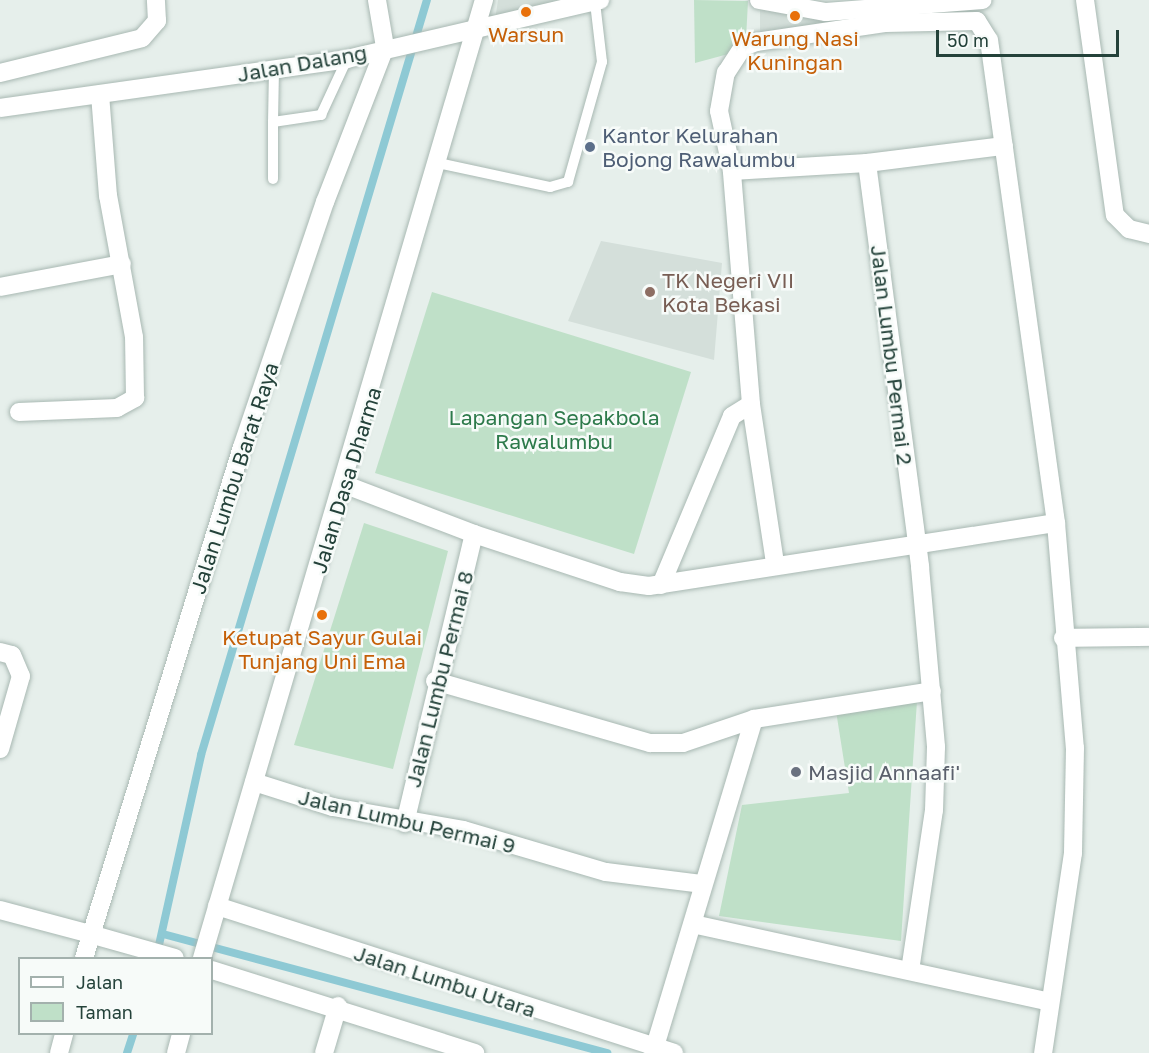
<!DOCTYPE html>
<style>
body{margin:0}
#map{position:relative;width:1149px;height:1053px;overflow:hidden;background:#e6efeb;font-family:"Golos Text",sans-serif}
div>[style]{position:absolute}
.built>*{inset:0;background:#d4dfda}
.green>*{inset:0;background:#bfe0c8}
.stream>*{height:8px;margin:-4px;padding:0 4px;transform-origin:4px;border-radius:4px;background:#8ec9d4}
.roads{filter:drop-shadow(0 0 2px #a8b8b2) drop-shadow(0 0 2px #a8b8b2)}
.service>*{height:10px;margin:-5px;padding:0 5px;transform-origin:5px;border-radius:5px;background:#fff}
.minor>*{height:18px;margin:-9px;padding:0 9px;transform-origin:9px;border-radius:9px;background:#fff}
.tertiary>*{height:18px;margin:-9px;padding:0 9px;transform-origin:9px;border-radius:9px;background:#fff}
.dots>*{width:16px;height:16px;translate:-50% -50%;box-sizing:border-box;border:3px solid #f7fbf9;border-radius:50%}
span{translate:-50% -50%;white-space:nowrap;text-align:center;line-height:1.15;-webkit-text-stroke:5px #f7fbf9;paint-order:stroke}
.food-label{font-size:21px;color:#c56008}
.street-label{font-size:21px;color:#24423a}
.service-label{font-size:21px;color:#4e5e75}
.left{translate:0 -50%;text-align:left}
.education-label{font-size:21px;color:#785e54}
.park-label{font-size:21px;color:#2d7a4b}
.worship-label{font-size:21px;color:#5b616d}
.legend{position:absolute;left:18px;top:957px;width:195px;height:78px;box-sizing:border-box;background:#f7fbf9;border:2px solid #a3b1ad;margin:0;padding:8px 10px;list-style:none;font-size:18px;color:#24423a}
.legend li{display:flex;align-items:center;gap:12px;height:30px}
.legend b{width:30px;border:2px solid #a3b1ad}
.scale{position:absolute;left:936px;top:30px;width:183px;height:27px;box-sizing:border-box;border:3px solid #24423a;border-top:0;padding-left:8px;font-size:18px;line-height:21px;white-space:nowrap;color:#24423a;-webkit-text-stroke:4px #f7fbf9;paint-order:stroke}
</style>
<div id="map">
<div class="built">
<div style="clip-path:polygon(498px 0,587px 0,495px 20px)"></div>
<div style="clip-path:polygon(760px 8px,823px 15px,821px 30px,760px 37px)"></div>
<div style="clip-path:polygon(601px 241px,722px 263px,714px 360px,568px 321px)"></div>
</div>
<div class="green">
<div style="clip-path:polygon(694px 0,748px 1px,746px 39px,732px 53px,695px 63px)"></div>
<div style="clip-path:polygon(432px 292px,691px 372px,634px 554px,375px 473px)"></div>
<div style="clip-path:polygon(364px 523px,448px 551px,393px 769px,294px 745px)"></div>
<div style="clip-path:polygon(917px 701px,901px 941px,719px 916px,742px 805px,849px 793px,836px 711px)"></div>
</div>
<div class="stream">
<div style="left:163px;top:934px;width:460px;rotate:15deg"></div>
<div style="left:157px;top:954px;width:204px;rotate:-77.5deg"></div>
<div style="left:201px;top:755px;width:788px;rotate:-73.34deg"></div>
<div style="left:127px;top:1053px;width:20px;rotate:-72deg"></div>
</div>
<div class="roads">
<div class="service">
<div style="left:273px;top:122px;width:53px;rotate:-88.9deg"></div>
<div style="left:438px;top:163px;width:115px;rotate:12.1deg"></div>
<div style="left:550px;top:187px;width:19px;rotate:-16deg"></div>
<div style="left:568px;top:182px;width:125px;rotate:-74.2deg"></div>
<div style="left:602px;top:62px;width:60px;rotate:-96.7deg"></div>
<div style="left:273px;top:179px;width:57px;rotate:-90deg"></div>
<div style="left:273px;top:122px;width:49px;rotate:-8.3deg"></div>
<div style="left:321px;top:115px;width:62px;rotate:-65.1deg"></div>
</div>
<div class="minor">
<div style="left:1085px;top:0;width:217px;rotate:82.1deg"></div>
<div style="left:1115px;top:215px;width:20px;rotate:45deg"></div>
<div style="left:1129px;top:229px;width:21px;rotate:14deg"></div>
<div style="left:0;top:73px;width:146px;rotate:-13.8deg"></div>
<div style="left:142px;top:38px;width:23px;rotate:-49deg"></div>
<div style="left:157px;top:21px;width:21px;rotate:-93deg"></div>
<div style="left:867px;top:163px;width:407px;rotate:82.5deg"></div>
<div style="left:920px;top:567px;width:181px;rotate:84.9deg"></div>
<div style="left:936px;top:747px;width:63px;rotate:91.8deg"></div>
<div style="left:934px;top:810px;width:162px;rotate:98.5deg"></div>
<div style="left:732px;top:171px;width:135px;rotate:-3.4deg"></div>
<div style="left:867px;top:163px;width:138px;rotate:-7.1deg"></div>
<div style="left:0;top:287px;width:124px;rotate:-10.7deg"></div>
<div style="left:19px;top:412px;width:98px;rotate:-2.3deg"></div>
<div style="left:117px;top:408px;width:21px;rotate:-29deg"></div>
<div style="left:135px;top:398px;width:61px;rotate:-90.9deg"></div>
<div style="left:134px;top:337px;width:143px;rotate:-100.4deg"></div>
<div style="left:108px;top:196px;width:102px;rotate:-94.5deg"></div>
<div style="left:346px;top:485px;width:137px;rotate:20.9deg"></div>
<div style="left:474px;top:534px;width:154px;rotate:18.2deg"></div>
<div style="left:620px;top:582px;width:29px;rotate:8deg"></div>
<div style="left:649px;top:586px;width:412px;rotate:-8.8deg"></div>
<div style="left:775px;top:563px;width:161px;rotate:-98.6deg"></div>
<div style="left:751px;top:404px;width:234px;rotate:-94.7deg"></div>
<div style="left:732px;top:171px;width:61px;rotate:-102.2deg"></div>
<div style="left:719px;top:111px;width:39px;rotate:-80deg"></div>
<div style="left:726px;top:73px;width:31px;rotate:-57deg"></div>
<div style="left:743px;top:47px;width:14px;rotate:-21deg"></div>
<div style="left:756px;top:42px;width:130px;rotate:-8.4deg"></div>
<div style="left:885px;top:23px;width:92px;rotate:-1.2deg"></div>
<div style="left:977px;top:21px;width:22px;rotate:58deg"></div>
<div style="left:989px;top:40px;width:488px;rotate:82.1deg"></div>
<div style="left:1056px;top:523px;width:226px;rotate:85.2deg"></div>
<div style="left:1075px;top:748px;width:105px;rotate:91.1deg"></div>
<div style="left:1073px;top:853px;width:202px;rotate:98.5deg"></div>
<div style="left:661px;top:585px;width:183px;rotate:-67.2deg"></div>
<div style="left:732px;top:416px;width:22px;rotate:-32deg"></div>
<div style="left:1063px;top:638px;width:86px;rotate:-0.7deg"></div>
<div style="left:0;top:652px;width:12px;rotate:14deg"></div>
<div style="left:12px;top:655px;width:23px;rotate:67deg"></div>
<div style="left:21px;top:676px;width:76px;rotate:106deg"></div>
<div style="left:435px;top:681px;width:224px;rotate:16.1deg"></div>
<div style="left:650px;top:743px;width:33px"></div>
<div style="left:683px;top:743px;width:75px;rotate:-18.7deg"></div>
<div style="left:754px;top:719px;width:180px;rotate:-8.9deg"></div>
<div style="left:254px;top:782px;width:83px;rotate:17.6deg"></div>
<div style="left:333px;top:807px;width:132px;rotate:10deg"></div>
<div style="left:463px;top:830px;width:149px;rotate:16.4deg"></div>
<div style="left:606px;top:872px;width:98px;rotate:7.1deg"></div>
<div style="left:405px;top:823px;width:297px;rotate:-76.6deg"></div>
<div style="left:0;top:910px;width:93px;rotate:14.9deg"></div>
<div style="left:693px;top:924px;width:365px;rotate:12.3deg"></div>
<div style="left:324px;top:1053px;width:49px;rotate:-73.4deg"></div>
<div style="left:653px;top:1053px;width:349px;rotate:-73.2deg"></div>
</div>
<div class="tertiary">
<div style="left:759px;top:0;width:68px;rotate:10.2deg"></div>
<div style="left:826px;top:12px;width:157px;rotate:-4.4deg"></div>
<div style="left:0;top:108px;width:350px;rotate:-8deg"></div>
<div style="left:347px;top:59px;width:260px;rotate:-13.1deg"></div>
<div style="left:217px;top:906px;width:480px;rotate:17.8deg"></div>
<div style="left:90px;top:934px;width:88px;rotate:15.8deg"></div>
<div style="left:84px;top:958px;width:535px;rotate:-72.82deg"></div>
<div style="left:242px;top:447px;width:259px;rotate:-71.3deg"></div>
<div style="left:325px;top:202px;width:166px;rotate:-68.8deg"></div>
<div style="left:385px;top:47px;width:48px;rotate:-99.7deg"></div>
<div style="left:202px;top:958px;width:999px;rotate:-73.6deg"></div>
<div style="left:212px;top:970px;width:276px;rotate:17.5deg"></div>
<div style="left:59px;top:1053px;width:20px;rotate:-75deg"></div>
<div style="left:176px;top:1053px;width:20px;rotate:-75deg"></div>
</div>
</div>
<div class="dots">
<div style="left:526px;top:12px;background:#e8710a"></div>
<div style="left:795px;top:16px;background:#e8710a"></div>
<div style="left:590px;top:147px;background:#5c6f8a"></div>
<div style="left:650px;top:292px;background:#8d6e63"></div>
<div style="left:322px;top:615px;background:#e8710a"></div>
<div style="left:796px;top:772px;background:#6b7280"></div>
</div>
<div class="food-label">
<span style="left:526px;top:34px">Warsun</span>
<span style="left:795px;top:50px">Warung Nasi<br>Kuningan</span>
<span style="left:322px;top:649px">Ketupat Sayur Gulai<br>Tunjang Uni Ema</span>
</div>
<div class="street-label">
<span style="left:302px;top:63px;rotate:-10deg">Jalan Dalang</span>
<span style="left:892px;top:355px;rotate:83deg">Jalan Lumbu Permai 2</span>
<span style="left:234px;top:478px;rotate:-72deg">Jalan Lumbu Barat Raya</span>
<span style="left:346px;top:480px;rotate:-73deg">Jalan Dasa Dharma</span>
<span style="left:439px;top:679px;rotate:-76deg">Jalan Lumbu Permai 8</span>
<span style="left:407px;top:821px;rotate:13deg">Jalan Lumbu Permai 9</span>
<span style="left:445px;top:981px;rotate:18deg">Jalan Lumbu Utara</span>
</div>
<div class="service-label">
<span class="left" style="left:602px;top:147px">Kantor Kelurahan<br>Bojong Rawalumbu</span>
</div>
<div class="education-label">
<span class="left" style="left:662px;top:292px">TK Negeri VII<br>Kota Bekasi</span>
</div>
<div class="park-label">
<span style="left:554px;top:429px">Lapangan Sepakbola<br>Rawalumbu</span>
</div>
<div class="worship-label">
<span class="left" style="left:808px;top:772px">Masjid Annaafi'</span>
</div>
<ul class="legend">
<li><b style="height:8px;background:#fff"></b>Jalan</li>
<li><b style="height:16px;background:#bfe0c8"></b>Taman</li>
</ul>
<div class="scale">50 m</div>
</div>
